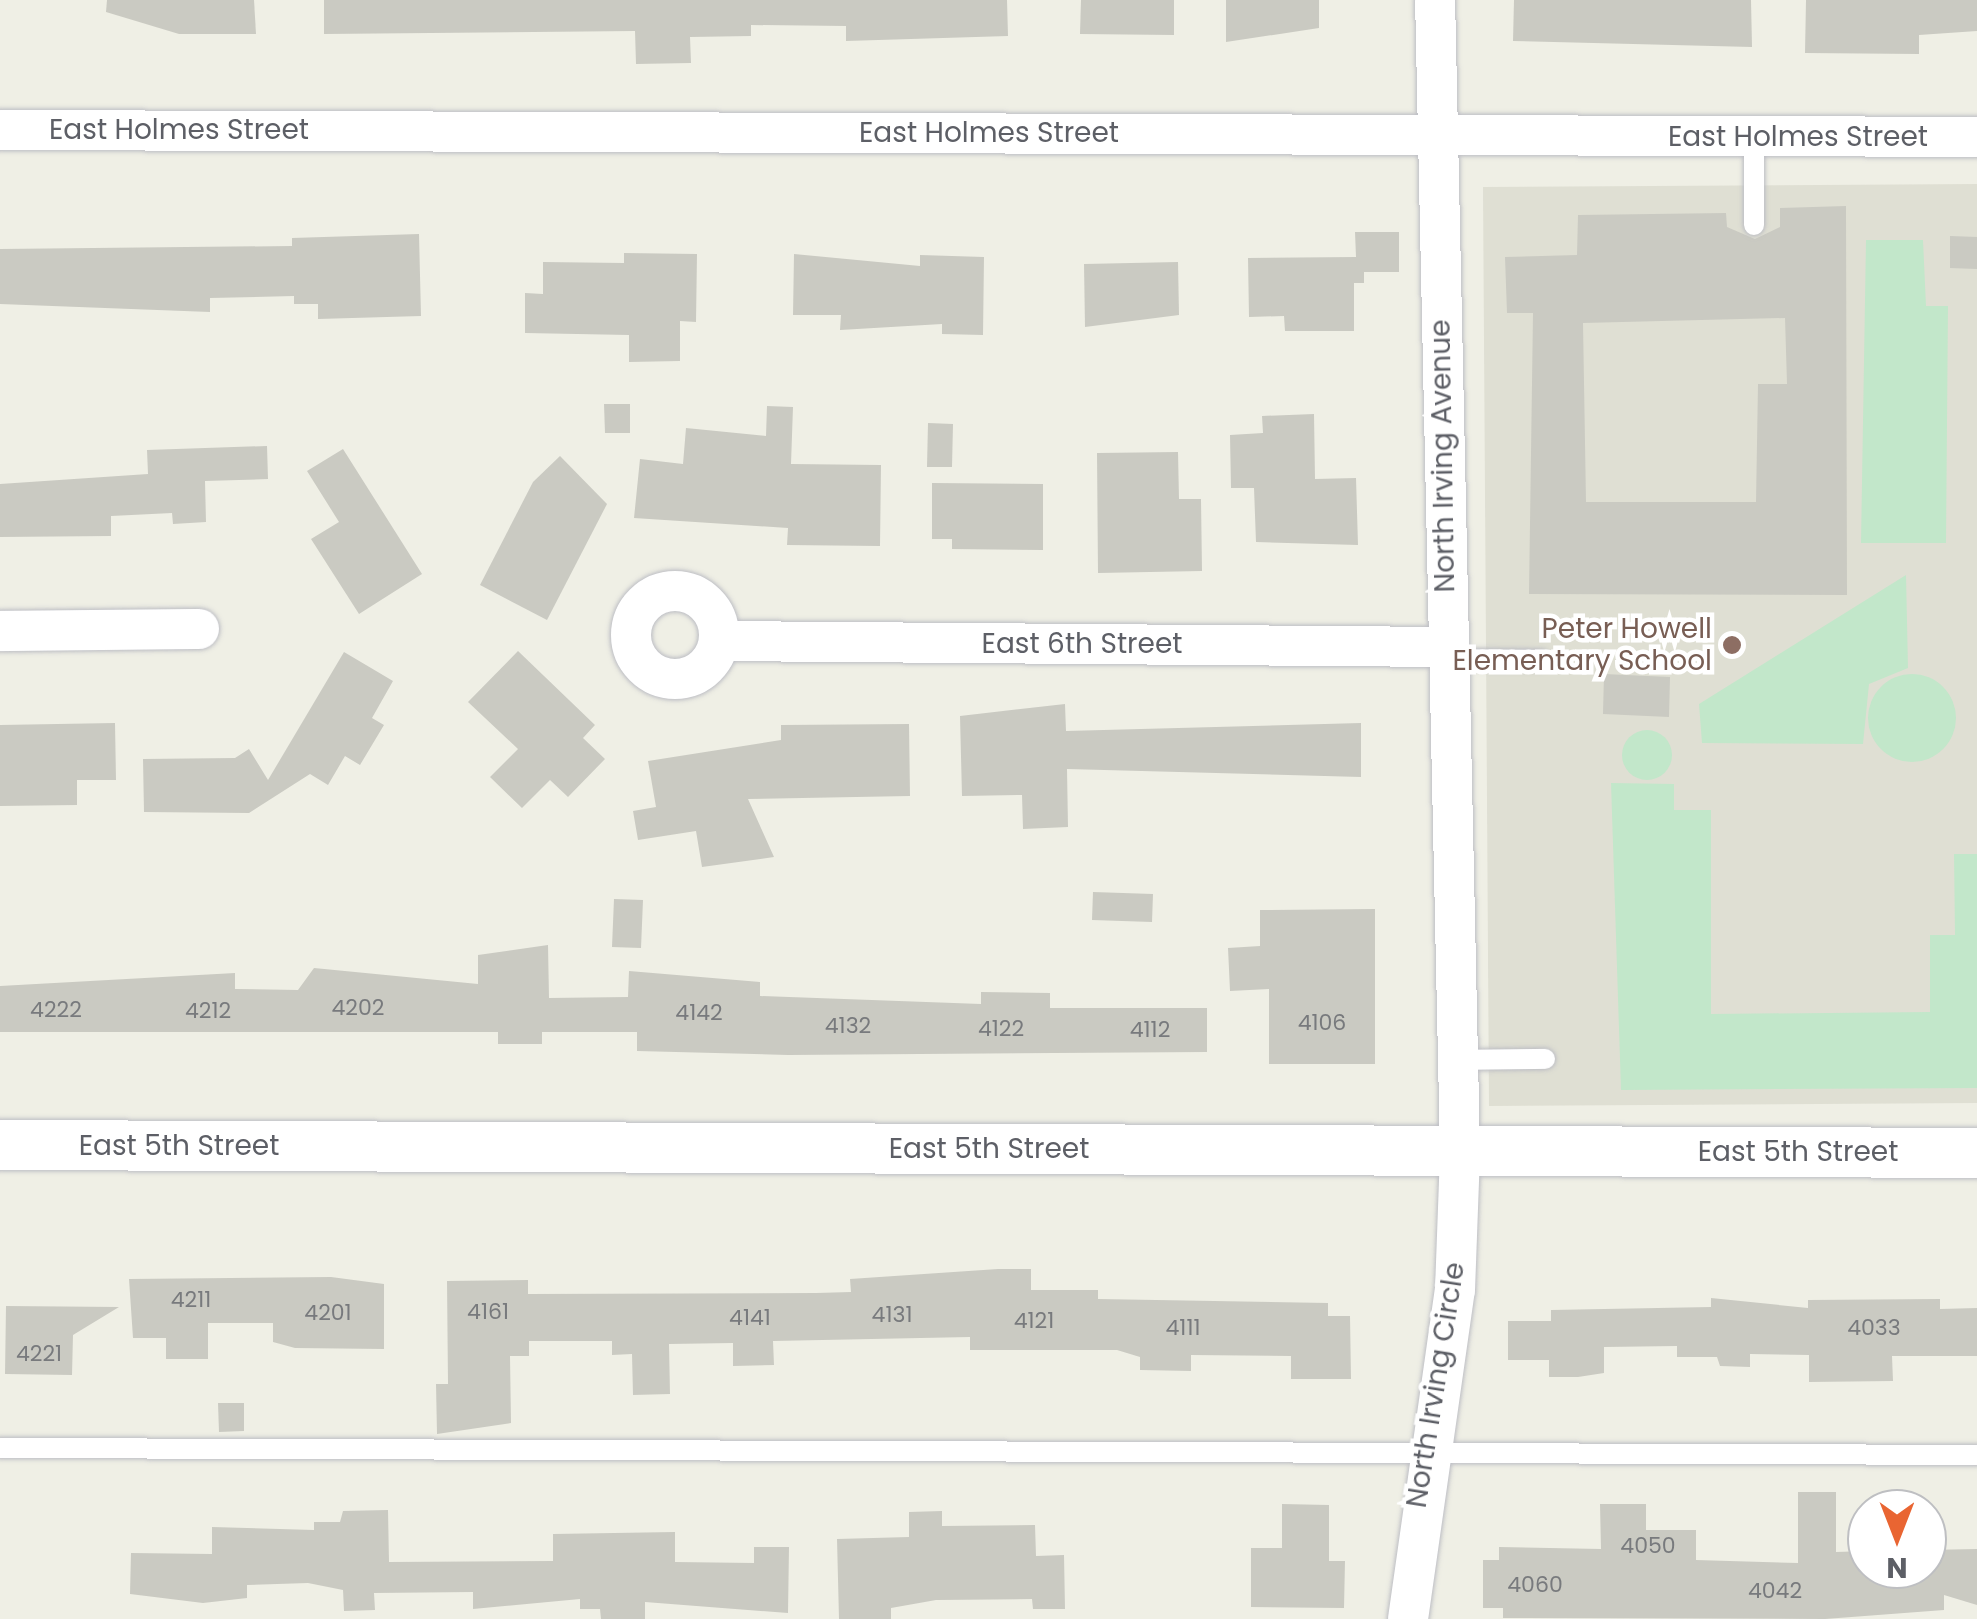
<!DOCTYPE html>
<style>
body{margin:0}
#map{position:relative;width:1977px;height:1619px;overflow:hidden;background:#efefe5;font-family:Poppins,sans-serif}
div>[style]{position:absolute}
.education>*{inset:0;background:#dfdfd3}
.green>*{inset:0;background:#c2e7ca}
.round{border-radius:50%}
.building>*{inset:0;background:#cacac2}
.roads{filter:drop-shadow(0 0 2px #bdbec4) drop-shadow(0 0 2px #bdbec4)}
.service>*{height:20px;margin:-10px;padding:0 10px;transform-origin:10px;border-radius:10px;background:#fff}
.minor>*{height:40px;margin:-20px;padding:0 20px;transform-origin:20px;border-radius:20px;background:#fff}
.minor>.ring{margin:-20px;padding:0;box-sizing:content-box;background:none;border:40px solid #fff;border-radius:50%}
.tertiary>*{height:50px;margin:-25px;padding:0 25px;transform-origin:25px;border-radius:25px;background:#fff}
.dots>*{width:28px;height:28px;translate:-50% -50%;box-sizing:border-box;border:5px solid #fff;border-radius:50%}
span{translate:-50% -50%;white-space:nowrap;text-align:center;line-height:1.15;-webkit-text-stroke:9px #fff;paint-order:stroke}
.number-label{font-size:22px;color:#787a7d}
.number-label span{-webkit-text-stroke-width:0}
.street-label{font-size:28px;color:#5d5f66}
.education-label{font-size:28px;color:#785e54}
.right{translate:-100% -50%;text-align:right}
.north{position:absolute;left:1847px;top:1489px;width:100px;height:100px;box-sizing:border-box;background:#fff;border:2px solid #bebfc2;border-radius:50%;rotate:180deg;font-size:28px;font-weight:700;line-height:40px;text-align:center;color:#5d5f66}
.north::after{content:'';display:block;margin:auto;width:35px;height:45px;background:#e96532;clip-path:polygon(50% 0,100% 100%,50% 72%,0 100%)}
</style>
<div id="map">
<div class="education">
<div style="clip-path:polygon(1977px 184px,1977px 1103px,1489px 1106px,1483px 187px)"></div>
</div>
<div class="green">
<div style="clip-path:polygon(1866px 240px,1923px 240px,1926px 306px,1948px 306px,1946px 543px,1861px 543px)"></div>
<div style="clip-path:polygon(1906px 575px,1908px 668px,1869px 684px,1863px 744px,1702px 743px,1699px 704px)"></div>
<div class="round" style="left:1868px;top:674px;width:88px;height:88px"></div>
<div class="round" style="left:1622px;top:730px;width:50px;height:50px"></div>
<div style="clip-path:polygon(1611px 783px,1674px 784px,1674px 810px,1711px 810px,1711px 1014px,1930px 1012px,1930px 935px,1955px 935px,1954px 854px,1977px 854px,1977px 1088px,1621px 1090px)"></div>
</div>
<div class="building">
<div style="clip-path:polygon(107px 0,254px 0,256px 34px,179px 34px,106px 12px)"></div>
<div style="clip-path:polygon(324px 0,1007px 0,1008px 36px,846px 41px,846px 26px,751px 25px,751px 36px,690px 37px,691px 63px,636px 64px,635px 31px,324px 34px)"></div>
<div style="clip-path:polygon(1081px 0,1174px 0,1174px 35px,1080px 34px)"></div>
<div style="clip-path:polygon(1226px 0,1319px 0,1319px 28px,1226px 42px)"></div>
<div style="clip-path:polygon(1514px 0,1751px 0,1752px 47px,1513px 41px)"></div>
<div style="clip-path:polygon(1806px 0,1977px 0,1977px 31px,1919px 35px,1919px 54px,1805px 53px)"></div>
<div style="clip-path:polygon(evenodd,1846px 206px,1847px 595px,1529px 594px,1533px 313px,1507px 313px,1505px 257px,1577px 255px,1578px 215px,1726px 213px,1727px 227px,1755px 239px,1780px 227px,1780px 208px,1846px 206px,1785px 318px,1787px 384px,1758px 384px,1756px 502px,1586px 502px,1583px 323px,1785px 318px)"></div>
<div style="clip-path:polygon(1355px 232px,1399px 232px,1399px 272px,1364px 272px,1364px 283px,1354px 283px,1354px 331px,1285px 331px,1284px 316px,1249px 317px,1248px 258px,1356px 257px)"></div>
<div style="clip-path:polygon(419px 234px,421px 316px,318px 319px,318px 304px,294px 304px,294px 296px,210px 298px,210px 312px,0 304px,0 249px,292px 246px,292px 238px)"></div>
<div style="clip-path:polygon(1950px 236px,1977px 237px,1977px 269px,1950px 268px)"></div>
<div style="clip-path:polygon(624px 253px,697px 254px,696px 322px,680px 321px,680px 361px,629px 362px,629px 335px,525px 333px,525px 293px,543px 294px,543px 262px,624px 263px)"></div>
<div style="clip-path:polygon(794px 254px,920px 266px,920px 255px,984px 257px,983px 335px,942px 334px,942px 324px,840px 330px,841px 315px,793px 315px)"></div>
<div style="clip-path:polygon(1178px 262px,1179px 315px,1085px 327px,1084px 264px)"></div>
<div style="clip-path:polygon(604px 404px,630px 404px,630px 433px,605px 433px)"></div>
<div style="clip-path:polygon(767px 406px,793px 407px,791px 464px,881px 465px,880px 546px,787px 545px,788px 528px,634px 518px,640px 459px,683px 464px,686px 428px,766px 436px)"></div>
<div style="clip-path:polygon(1314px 414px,1315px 479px,1356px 478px,1358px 545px,1256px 542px,1254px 488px,1231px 488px,1230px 435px,1263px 433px,1262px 416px)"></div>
<div style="clip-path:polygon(928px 423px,953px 424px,952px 467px,927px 467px)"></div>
<div style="clip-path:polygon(267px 446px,268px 479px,205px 481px,206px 522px,173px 524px,172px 513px,111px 516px,111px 536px,0 537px,0 484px,148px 474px,147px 450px)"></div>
<div style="clip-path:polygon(343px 449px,422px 574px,359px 614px,311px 539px,339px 522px,307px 471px)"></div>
<div style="clip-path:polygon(1178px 452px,1179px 499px,1201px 499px,1202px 571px,1098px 573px,1097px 453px)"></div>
<div style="clip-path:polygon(560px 456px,607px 504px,547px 620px,480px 585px,533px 482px)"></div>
<div style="clip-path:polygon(932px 483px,1043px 484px,1043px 550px,952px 549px,952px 539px,932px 539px)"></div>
<div style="clip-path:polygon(518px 651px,595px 725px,583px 738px,605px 759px,568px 797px,550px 780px,522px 808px,490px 777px,518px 749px,468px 702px)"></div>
<div style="clip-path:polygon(344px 652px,393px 681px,372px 718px,384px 725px,360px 765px,345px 756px,328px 785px,310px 774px,249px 813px,144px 812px,143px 759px,235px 758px,249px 749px,268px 780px)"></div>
<div style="clip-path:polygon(1604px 674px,1670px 677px,1669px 717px,1603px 714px)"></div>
<div style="clip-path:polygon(1065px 704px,1066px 731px,1361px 723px,1361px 777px,1067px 769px,1068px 827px,1023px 829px,1022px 795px,962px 796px,960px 716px)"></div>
<div style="clip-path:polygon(115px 723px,116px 780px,77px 780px,77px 805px,0 806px,0 725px)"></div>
<div style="clip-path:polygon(909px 724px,910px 796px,748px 799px,774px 857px,702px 867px,696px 831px,638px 840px,633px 811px,656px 807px,648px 761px,781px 740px,781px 725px)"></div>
<div style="clip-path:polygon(1093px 892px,1153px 894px,1152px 922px,1092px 920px)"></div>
<div style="clip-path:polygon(614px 899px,643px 900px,641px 948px,612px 947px)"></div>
<div style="clip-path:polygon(1375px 909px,1375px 1064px,1269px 1064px,1269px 989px,1230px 991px,1228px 948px,1260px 946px,1260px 910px)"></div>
<div style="clip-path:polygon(548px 945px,549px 998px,628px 997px,629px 971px,760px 982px,760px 996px,981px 1004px,981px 992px,1050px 993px,1050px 1008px,1207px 1008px,1207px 1052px,788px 1055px,637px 1051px,637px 1032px,542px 1032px,542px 1044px,498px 1044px,498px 1032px,0 1032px,0 986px,235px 973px,235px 989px,298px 990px,314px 968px,478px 984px,478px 955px)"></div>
<div style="clip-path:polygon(998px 1269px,1031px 1269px,1031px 1290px,1098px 1290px,1098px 1299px,1328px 1303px,1328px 1316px,1350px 1316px,1351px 1379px,1291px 1379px,1291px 1356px,1191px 1355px,1191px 1371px,1140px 1370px,1140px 1357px,1117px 1350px,970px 1350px,970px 1337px,773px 1341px,774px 1365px,733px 1366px,733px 1343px,669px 1344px,670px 1394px,633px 1395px,632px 1354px,612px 1355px,612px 1341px,529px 1341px,529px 1356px,510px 1356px,511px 1423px,437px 1434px,436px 1384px,448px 1384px,447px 1281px,528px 1280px,528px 1294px,816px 1293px,851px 1292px,850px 1279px)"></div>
<div style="clip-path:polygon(331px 1277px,384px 1284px,384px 1349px,295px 1348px,273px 1342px,273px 1323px,208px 1323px,208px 1359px,166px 1359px,166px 1338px,133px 1338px,129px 1279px)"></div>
<div style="clip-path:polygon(1711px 1298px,1808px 1308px,1808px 1300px,1940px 1299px,1940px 1309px,1977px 1308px,1977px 1356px,1892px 1356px,1893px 1381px,1809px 1382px,1809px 1355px,1750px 1354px,1750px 1367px,1720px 1366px,1717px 1357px,1677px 1357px,1677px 1346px,1604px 1347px,1604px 1373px,1578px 1377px,1549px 1377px,1549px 1360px,1508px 1360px,1508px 1321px,1551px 1321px,1551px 1310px,1711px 1307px)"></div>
<div style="clip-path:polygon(6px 1306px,119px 1307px,73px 1335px,72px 1375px,5px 1374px)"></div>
<div style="clip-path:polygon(218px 1403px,244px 1403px,244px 1431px,219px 1432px)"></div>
<div style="clip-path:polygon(1798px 1492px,1836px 1492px,1836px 1552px,1867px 1551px,1867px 1569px,1927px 1569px,1927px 1550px,1977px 1549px,1977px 1605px,1944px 1595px,1944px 1610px,1825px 1619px,1503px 1618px,1503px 1608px,1483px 1608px,1483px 1560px,1499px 1560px,1499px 1547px,1601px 1549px,1600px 1504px,1646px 1504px,1646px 1530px,1696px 1530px,1696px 1560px,1798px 1563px)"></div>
<div style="clip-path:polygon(1282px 1504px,1329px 1505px,1329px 1561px,1345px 1561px,1344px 1608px,1251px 1607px,1251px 1548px,1282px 1548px)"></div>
<div style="clip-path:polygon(388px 1510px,389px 1562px,553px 1561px,553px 1534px,675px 1532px,675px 1562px,754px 1563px,754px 1547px,789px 1547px,788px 1613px,645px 1602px,645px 1619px,601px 1619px,600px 1609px,580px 1609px,580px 1599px,473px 1609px,473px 1592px,374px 1593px,375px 1610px,344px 1611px,343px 1590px,308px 1583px,247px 1585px,247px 1598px,203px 1603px,130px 1594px,131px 1553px,212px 1554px,212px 1527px,314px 1530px,314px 1522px,340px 1522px,343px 1511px)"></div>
<div style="clip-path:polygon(942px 1511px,942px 1526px,1035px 1525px,1036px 1556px,1064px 1555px,1065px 1609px,1033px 1609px,1032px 1599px,936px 1600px,891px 1608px,891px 1619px,839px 1619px,837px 1539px,909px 1537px,909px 1512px)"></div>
</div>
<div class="roads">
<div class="service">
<div style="left:1754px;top:137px;width:88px;rotate:90deg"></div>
<div style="left:1449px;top:659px;width:92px;rotate:0.6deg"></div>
<div style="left:1458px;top:1060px;width:87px;rotate:-0.7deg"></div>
<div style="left:0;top:1448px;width:1977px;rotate:0.2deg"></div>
</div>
<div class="minor">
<div style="left:0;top:130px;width:1977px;rotate:0.2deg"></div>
<div class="ring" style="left:631px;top:591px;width:48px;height:48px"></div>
<div style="left:0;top:631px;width:199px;rotate:-0.6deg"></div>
<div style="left:719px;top:641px;width:727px;rotate:0.47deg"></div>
<div style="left:1408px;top:1619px;width:332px;rotate:-81.9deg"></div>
<div style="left:1455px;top:1290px;width:139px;rotate:-87.9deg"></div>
<div style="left:1460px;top:1151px;width:1151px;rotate:-91.24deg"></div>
</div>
<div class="tertiary">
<div style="left:0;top:1145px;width:1977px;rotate:0.23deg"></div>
</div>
</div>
<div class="dots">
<div style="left:1732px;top:645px;background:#8d6e63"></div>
</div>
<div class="number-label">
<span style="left:358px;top:1008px">4202</span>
<span style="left:56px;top:1010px">4222</span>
<span style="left:208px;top:1011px">4212</span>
<span style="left:699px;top:1013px">4142</span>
<span style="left:1322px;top:1023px">4106</span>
<span style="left:848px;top:1026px">4132</span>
<span style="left:1001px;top:1029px">4122</span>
<span style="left:1150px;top:1030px">4112</span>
<span style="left:191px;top:1300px">4211</span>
<span style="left:488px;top:1312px">4161</span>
<span style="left:328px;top:1313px">4201</span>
<span style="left:892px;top:1315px">4131</span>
<span style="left:750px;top:1318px">4141</span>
<span style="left:1034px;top:1321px">4121</span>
<span style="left:1183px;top:1328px">4111</span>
<span style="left:1874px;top:1328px">4033</span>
<span style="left:39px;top:1354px">4221</span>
<span style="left:1648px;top:1546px">4050</span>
<span style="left:1535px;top:1585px">4060</span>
<span style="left:1775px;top:1591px">4042</span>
</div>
<div class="street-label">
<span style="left:179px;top:130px">East Holmes Street</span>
<span style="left:989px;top:133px">East Holmes Street</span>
<span style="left:1798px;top:137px">East Holmes Street</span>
<span style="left:1443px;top:456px;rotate:-91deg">North Irving Avenue</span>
<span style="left:1082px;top:644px">East 6th Street</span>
<span style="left:179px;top:1146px">East 5th Street</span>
<span style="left:989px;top:1149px">East 5th Street</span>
<span style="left:1798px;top:1152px">East 5th Street</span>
<span style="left:1436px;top:1385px;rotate:-81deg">North Irving Circle</span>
</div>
<div class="education-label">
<span class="right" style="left:1712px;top:645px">Peter Howell<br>Elementary School</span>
</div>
<div class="north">N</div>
</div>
